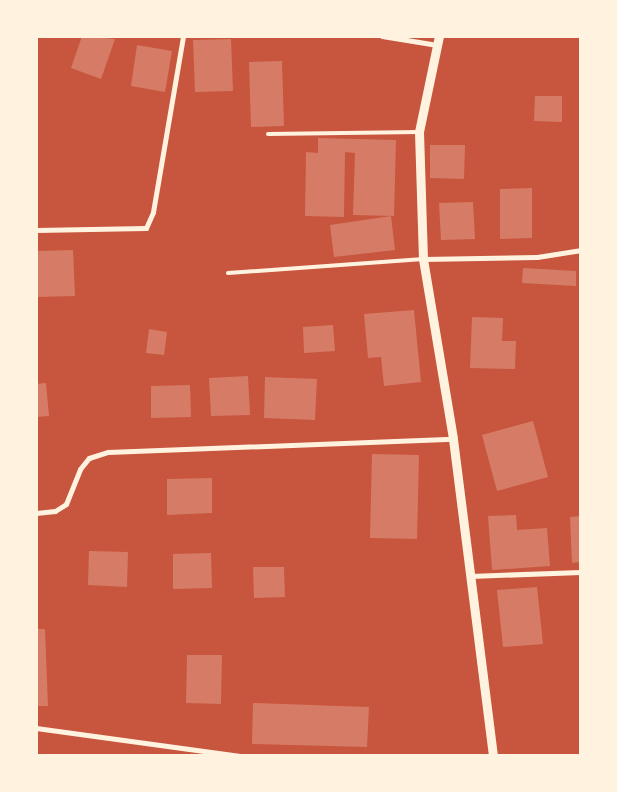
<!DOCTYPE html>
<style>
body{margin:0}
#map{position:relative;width:617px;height:792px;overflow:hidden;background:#c8553d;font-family:Manrope,sans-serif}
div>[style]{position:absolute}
.building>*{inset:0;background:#d67c66}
.service>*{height:4px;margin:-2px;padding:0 2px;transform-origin:2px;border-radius:2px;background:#fff3e0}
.minor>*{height:5px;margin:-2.5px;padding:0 2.5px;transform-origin:2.5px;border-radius:2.5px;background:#fff3e0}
.tertiary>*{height:9px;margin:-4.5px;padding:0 4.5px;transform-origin:4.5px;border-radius:4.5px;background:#fff3e0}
span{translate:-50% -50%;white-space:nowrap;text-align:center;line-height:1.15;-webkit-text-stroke:4px #fff3e0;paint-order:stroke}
.frame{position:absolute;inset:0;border:38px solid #fff3e0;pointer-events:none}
</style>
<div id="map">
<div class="building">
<div style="clip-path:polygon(82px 36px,115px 39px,101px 79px,71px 68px)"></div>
<div style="clip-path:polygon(231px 39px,233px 91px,195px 92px,193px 40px)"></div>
<div style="clip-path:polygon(137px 45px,172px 51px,165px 92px,131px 86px)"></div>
<div style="clip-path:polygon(282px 61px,284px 126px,251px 127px,249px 62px)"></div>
<div style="clip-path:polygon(535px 96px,562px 96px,562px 122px,534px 121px)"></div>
<div style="clip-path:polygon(318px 138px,396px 140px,394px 216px,353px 215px,355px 153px,345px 152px,344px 217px,305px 216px,306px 152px,318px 153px)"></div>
<div style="clip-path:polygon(430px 145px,465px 145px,464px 179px,430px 178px)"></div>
<div style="clip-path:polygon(532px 188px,532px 238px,500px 239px,500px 189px)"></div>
<div style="clip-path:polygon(473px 202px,475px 239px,441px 240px,439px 203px)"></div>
<div style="clip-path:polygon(391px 216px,395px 250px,334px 257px,330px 225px)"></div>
<div style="clip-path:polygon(73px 250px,75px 296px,36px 297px,36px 251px)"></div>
<div style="clip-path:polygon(523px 268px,576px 271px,576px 286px,522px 283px)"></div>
<div style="clip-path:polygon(414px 310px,421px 382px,384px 386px,381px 357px,368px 358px,364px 314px)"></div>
<div style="clip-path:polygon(472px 317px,503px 318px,502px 341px,516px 341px,515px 369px,470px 368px)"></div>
<div style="clip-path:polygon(333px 325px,335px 351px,304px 353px,303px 327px)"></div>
<div style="clip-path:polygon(149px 329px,167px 332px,164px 355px,146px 353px)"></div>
<div style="clip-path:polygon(248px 376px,250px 415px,211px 416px,209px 378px)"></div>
<div style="clip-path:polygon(265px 377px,317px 379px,315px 420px,264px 418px)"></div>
<div style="clip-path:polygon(46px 383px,49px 416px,36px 417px,36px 384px)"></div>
<div style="clip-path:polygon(190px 385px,191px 417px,151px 418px,151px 386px)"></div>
<div style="clip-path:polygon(533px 421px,548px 477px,497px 491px,482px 435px)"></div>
<div style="clip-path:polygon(372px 454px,419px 455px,417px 539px,370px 538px)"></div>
<div style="clip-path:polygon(212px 478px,212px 513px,167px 515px,167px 479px)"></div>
<div style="clip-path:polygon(516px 515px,517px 530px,547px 528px,550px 566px,492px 570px,488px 516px)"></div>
<div style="clip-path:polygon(581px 516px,581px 562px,572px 563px,570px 517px)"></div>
<div style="clip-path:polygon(89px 551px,128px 552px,127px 587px,88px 585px)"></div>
<div style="clip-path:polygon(211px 553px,212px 588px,173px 589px,173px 554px)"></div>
<div style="clip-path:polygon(253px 567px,284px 567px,285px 597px,254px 598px)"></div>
<div style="clip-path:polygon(537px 587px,543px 644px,503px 647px,497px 590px)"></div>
<div style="clip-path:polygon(36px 629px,45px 629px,48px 706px,36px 706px)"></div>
<div style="clip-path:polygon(187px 655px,222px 655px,221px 704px,186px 703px)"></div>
<div style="clip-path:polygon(253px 703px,369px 707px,367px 747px,252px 744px)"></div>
</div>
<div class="service">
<div style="left:268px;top:134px;width:151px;rotate:-0.8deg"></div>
<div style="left:228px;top:273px;width:196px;rotate:-4.1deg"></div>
</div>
<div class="minor">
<div style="left:382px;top:36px;width:56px;rotate:9.3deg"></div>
<div style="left:36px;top:230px;width:110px;rotate:-1deg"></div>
<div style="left:146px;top:228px;width:17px;rotate:-66deg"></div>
<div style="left:153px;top:212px;width:179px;rotate:-80.3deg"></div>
<div style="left:423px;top:259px;width:114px;rotate:-1deg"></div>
<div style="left:537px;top:257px;width:45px;rotate:-9deg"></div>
<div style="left:36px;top:513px;width:19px;rotate:-6deg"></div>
<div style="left:55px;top:511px;width:13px;rotate:-32deg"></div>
<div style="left:66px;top:504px;width:38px;rotate:-68deg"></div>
<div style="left:80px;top:469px;width:14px;rotate:-51deg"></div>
<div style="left:89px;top:458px;width:20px;rotate:-18deg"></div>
<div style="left:108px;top:452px;width:345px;rotate:-2.2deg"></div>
<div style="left:470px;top:576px;width:111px;rotate:-2.1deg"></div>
<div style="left:36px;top:728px;width:206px;rotate:7.8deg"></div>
</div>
<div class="tertiary">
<div style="left:439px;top:36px;width:98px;rotate:101.8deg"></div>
<div style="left:419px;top:132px;width:127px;rotate:88.2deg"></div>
<div style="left:423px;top:259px;width:182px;rotate:80.5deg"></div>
<div style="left:453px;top:439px;width:320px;rotate:82.8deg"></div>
</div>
<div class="frame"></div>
</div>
